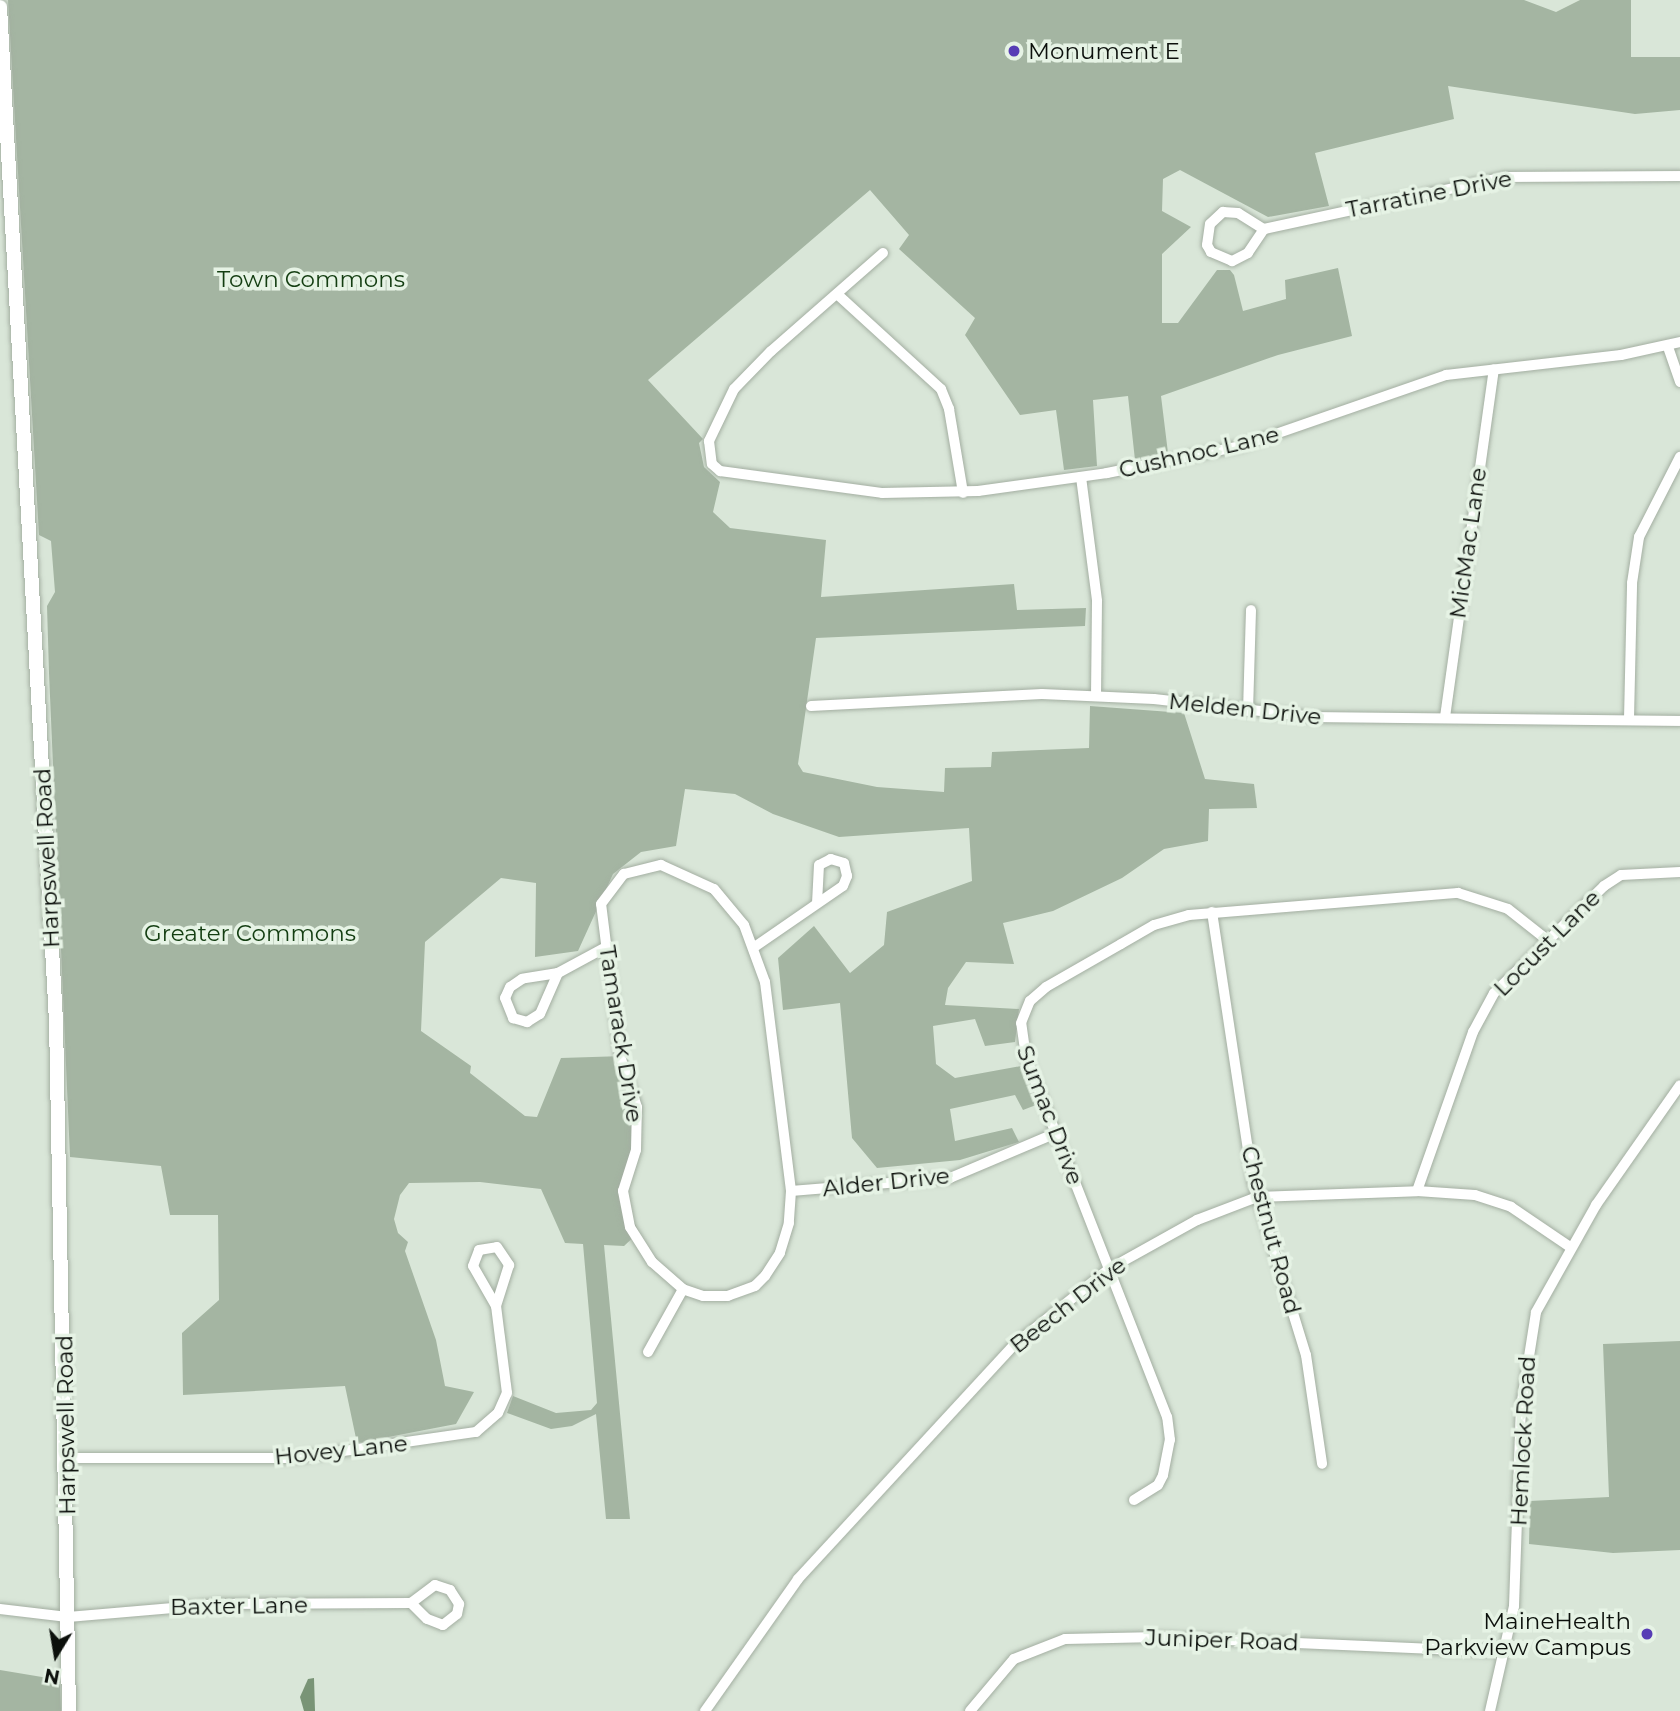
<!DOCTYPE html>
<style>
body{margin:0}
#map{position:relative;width:1680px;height:1711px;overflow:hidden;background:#d9e6d8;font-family:Montserrat,sans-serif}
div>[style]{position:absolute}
.green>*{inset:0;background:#a4b5a2}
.water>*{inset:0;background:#799476}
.roads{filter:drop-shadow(0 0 2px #a3aea1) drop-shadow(0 0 2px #a3aea1)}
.street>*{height:10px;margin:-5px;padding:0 5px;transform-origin:5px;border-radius:5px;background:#fff}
.secondary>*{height:14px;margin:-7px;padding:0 7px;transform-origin:7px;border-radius:7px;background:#fff}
.dots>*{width:19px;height:19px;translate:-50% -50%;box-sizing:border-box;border:4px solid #e6f3e5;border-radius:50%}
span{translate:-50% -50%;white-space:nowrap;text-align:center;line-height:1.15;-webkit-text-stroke:7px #e6f3e5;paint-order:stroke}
.poi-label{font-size:23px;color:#0c100c}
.left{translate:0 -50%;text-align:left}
.right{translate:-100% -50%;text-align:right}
.street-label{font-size:23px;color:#0c100c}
.park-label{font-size:23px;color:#133d11}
.north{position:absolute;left:21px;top:1620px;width:70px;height:70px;-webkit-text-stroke:5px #e6f3e5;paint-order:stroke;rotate:191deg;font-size:19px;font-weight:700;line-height:28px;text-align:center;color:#0c100c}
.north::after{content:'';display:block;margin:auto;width:24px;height:32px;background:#0c100c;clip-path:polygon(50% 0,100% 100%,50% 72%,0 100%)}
</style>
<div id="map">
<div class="green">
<div style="clip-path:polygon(8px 0,1524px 0,1556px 12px,1580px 0,1631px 0,1631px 57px,1680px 57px,1680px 110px,1635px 114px,1448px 86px,1454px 119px,1315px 153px,1329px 206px,1268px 217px,1180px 170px,1163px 179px,1162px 211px,1191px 227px,1162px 254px,1162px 323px,1178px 323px,1217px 270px,1230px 270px,1234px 275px,1243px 311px,1286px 299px,1285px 280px,1338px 268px,1352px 336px,1278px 355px,1161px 396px,1168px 453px,1135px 460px,1128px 396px,1093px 400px,1097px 466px,1064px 470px,1056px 410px,1020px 415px,965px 335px,975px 318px,899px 249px,909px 235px,870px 190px,648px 380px,703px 439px,699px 443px,704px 467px,720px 482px,713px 512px,730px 528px,826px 540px,821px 597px,1014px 584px,1017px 610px,1086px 608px,1085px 626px,816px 638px,798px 764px,803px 772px,877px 787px,944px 792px,945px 768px,991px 767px,992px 752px,1089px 748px,1090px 706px,1184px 713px,1205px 779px,1254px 784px,1257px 808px,1209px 809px,1208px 841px,1164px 849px,1122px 878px,1053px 911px,1003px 923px,1014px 964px,966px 962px,948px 988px,945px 1005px,1019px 1009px,1015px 1042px,985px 1046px,975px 1019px,933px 1026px,936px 1064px,955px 1078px,1021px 1066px,1036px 1105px,1023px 1110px,1015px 1095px,950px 1109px,955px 1141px,1012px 1128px,1019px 1142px,960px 1160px,877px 1168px,852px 1138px,840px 1003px,783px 1010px,778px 958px,814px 926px,850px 973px,884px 945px,887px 912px,972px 881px,969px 828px,839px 837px,773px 814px,735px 794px,685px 789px,676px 846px,641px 852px,613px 874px,578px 951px,535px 957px,536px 883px,501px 878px,425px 942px,421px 1031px,471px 1066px,470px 1073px,525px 1116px,537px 1117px,561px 1058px,624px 1056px,642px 1109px,641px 1148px,627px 1186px,629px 1212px,639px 1232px,624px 1246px,604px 1245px,630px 1519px,606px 1519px,596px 1414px,572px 1426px,551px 1429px,507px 1413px,513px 1396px,556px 1413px,591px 1410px,597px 1403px,583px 1244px,565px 1243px,541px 1189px,480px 1182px,409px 1183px,400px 1195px,394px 1219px,398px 1233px,408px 1242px,405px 1251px,436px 1340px,445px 1386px,474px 1392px,456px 1424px,357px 1443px,345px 1386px,183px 1395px,182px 1333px,219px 1300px,218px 1215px,170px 1215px,161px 1166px,70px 1157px,49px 673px,47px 606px,55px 592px,51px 541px,39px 535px)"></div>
<div style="clip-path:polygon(1680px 1341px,1680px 1550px,1613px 1553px,1529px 1544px,1530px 1501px,1609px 1497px,1603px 1344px)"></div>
<div style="clip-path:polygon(0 1670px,60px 1680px,61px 1711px,0 1711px)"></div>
</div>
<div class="water">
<div style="clip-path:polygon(314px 1678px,315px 1711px,304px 1711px,300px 1697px,308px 1679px)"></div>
</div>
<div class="roads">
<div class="street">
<div style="left:1223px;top:212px;width:15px;rotate:4deg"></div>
<div style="left:1238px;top:213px;width:31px;rotate:32deg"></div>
<div style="left:1264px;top:229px;width:29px;rotate:124deg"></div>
<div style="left:1248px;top:253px;width:18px;rotate:153deg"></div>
<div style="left:1232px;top:261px;width:23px;rotate:-157deg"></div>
<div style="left:1211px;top:252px;width:8px;rotate:-120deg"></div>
<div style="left:1207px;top:245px;width:21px;rotate:-82deg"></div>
<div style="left:1210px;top:224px;width:18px;rotate:-43deg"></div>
<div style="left:1264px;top:229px;width:247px;rotate:-12.2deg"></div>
<div style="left:1505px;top:177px;width:175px;rotate:-0.3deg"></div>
<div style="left:883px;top:253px;width:149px;rotate:138.8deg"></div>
<div style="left:771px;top:351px;width:53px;rotate:134.2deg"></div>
<div style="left:734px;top:389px;width:58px;rotate:115.7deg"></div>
<div style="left:709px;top:441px;width:23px;rotate:83deg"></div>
<div style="left:712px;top:464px;width:11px;rotate:41deg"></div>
<div style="left:720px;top:471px;width:163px;rotate:7.7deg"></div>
<div style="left:882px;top:493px;width:96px;rotate:-1.2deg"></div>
<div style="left:978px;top:491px;width:130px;rotate:-7.9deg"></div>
<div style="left:1107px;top:473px;width:137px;rotate:-11.4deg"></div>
<div style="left:1241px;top:446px;width:217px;rotate:-19.1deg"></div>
<div style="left:1446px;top:375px;width:176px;rotate:-6.5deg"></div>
<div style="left:1621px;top:355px;width:60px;rotate:-12.4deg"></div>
<div style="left:837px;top:294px;width:141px;rotate:42.4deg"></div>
<div style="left:941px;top:389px;width:22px;rotate:68deg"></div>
<div style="left:949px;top:409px;width:85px;rotate:80.5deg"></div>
<div style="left:1668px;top:347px;width:37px;rotate:71deg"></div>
<div style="left:1081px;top:477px;width:125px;rotate:82.6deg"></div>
<div style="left:1097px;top:601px;width:94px;rotate:90.6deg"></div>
<div style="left:811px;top:706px;width:231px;rotate:-3deg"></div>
<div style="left:1042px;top:694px;width:112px;rotate:2.6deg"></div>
<div style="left:1154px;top:699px;width:161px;rotate:6.4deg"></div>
<div style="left:1314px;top:717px;width:366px;rotate:0.6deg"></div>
<div style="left:1248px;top:711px;width:101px;rotate:-88.3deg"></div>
<div style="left:1445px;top:717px;width:351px;rotate:-82deg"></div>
<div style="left:1629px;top:719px;width:136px;rotate:-88.7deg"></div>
<div style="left:1632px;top:583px;width:47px;rotate:-81.3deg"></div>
<div style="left:1639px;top:537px;width:90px;rotate:-62.9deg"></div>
<div style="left:661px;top:865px;width:58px;rotate:24.4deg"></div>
<div style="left:714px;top:889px;width:47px;rotate:50.2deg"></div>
<div style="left:744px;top:925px;width:61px;rotate:69.8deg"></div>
<div style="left:765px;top:982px;width:211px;rotate:82.9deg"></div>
<div style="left:791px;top:1191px;width:32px;rotate:94deg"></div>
<div style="left:789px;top:1223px;width:31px;rotate:107deg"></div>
<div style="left:780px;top:1253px;width:27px;rotate:123deg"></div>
<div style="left:765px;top:1276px;width:14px;rotate:135deg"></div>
<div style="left:755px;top:1286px;width:29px;rotate:160deg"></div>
<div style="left:728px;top:1296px;width:25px;rotate:180deg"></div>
<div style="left:703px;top:1296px;width:21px;rotate:-161deg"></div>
<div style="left:683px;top:1289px;width:41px;rotate:-138.9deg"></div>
<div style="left:652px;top:1262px;width:41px;rotate:-122.2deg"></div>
<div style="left:630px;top:1227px;width:37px;rotate:-101deg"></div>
<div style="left:623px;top:1191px;width:43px;rotate:-72.4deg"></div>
<div style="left:636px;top:1150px;width:43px;rotate:-88.7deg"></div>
<div style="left:637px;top:1107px;width:54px;rotate:-108.4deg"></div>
<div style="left:620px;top:1056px;width:153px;rotate:-97.1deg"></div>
<div style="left:601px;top:904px;width:38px;rotate:-53deg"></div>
<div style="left:624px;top:874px;width:38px;rotate:-14deg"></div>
<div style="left:1212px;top:912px;width:274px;rotate:81.4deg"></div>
<div style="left:1253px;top:1183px;width:180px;rotate:72.9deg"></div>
<div style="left:1306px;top:1355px;width:110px;rotate:81.6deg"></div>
<div style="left:753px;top:948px;width:109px;rotate:-34.6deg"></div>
<div style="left:843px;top:886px;width:11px;rotate:-68deg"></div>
<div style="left:847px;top:876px;width:13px;rotate:-103deg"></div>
<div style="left:844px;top:863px;width:14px;rotate:-163deg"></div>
<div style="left:831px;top:859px;width:13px;rotate:153deg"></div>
<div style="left:819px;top:865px;width:37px;rotate:93deg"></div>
<div style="left:558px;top:973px;width:36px;rotate:171deg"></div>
<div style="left:522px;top:979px;width:14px;rotate:146deg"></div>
<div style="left:510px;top:987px;width:12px;rotate:114deg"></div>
<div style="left:505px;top:998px;width:22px;rotate:68deg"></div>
<div style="left:513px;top:1018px;width:15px;rotate:16deg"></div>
<div style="left:527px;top:1022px;width:15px;rotate:-32deg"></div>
<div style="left:540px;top:1014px;width:45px;rotate:-66.3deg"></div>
<div style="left:558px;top:973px;width:57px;rotate:-28.4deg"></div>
<div style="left:791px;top:1191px;width:160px;rotate:-4.7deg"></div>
<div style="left:950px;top:1178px;width:115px;rotate:-23deg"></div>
<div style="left:1417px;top:1191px;width:169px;rotate:-70.6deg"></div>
<div style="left:1473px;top:1032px;width:44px;rotate:-61.7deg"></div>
<div style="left:1494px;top:993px;width:153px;rotate:-44.2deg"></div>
<div style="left:1604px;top:886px;width:20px;rotate:-33deg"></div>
<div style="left:1621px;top:875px;width:59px;rotate:-2.9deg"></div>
<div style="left:497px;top:1247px;width:22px;rotate:56deg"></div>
<div style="left:509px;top:1265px;width:43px;rotate:107.6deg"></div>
<div style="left:496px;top:1306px;width:46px;rotate:-119.9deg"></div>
<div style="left:473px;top:1266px;width:17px;rotate:-69deg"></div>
<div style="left:479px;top:1250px;width:18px;rotate:-9deg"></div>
<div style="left:648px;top:1352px;width:72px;rotate:-60.9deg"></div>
<div style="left:66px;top:1458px;width:229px"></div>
<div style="left:295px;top:1458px;width:183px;rotate:-8.2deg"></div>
<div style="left:476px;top:1432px;width:29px;rotate:-41deg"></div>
<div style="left:498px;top:1413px;width:22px;rotate:-66deg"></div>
<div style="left:507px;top:1393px;width:88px;rotate:-97.2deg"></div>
<div style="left:1134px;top:1500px;width:28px;rotate:-32deg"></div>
<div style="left:1158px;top:1485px;width:11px;rotate:-63deg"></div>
<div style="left:1163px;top:1475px;width:36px;rotate:-79deg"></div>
<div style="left:1170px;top:1440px;width:23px;rotate:-97deg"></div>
<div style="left:1167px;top:1417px;width:387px;rotate:-111.4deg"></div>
<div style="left:1026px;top:1057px;width:34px;rotate:-98deg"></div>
<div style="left:1021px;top:1023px;width:24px;rotate:-68deg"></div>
<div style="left:1030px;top:1001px;width:21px;rotate:-41deg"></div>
<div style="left:1046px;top:987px;width:86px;rotate:-29.8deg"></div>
<div style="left:1121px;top:944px;width:38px;rotate:-30deg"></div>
<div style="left:1154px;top:925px;width:36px;rotate:-16deg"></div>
<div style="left:1189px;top:915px;width:270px;rotate:-4.7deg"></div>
<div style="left:1458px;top:893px;width:52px;rotate:17.7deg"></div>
<div style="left:1508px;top:909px;width:48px;rotate:38.3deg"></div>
<div style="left:435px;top:1585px;width:16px;rotate:18deg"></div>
<div style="left:450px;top:1590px;width:17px;rotate:57deg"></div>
<div style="left:459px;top:1604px;width:10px;rotate:101deg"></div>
<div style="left:457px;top:1614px;width:18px;rotate:142deg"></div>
<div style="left:443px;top:1625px;width:17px;rotate:-159deg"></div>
<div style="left:427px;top:1619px;width:23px;rotate:-135deg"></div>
<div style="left:411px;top:1603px;width:30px;rotate:-37deg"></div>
<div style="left:0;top:1609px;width:68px;rotate:6.7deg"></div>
<div style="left:68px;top:1617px;width:152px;rotate:-4.9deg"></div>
<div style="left:219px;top:1604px;width:192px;rotate:-0.3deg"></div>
<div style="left:705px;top:1711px;width:161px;rotate:-54.8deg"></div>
<div style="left:798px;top:1579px;width:318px;rotate:-47.3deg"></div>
<div style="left:1014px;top:1345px;width:122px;rotate:-38.7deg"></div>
<div style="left:1109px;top:1269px;width:101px;rotate:-29.1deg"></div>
<div style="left:1197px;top:1220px;width:64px;rotate:-21deg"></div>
<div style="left:1257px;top:1197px;width:160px;rotate:-2.1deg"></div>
<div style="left:1417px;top:1191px;width:58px;rotate:3.9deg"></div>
<div style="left:1475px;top:1195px;width:38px;rotate:18deg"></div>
<div style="left:1511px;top:1207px;width:71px;rotate:34.1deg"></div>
<div style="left:970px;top:1711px;width:68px;rotate:-49.8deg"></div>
<div style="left:1014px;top:1659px;width:55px;rotate:-21.4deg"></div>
<div style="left:1065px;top:1639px;width:94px;rotate:-1.2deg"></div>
<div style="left:1159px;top:1637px;width:345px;rotate:2.5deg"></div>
<div style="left:1490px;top:1711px;width:108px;rotate:-77.1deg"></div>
<div style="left:1514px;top:1606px;width:199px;rotate:-88deg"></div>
<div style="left:1521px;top:1407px;width:96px;rotate:-81deg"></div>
<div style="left:1536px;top:1312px;width:123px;rotate:-60.7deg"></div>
<div style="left:1596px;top:1205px;width:146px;rotate:-55deg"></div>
</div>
<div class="secondary">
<div style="left:0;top:7px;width:1015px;rotate:86.84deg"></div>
<div style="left:56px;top:1020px;width:691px;rotate:88.92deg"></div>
</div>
</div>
<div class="dots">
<div style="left:1014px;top:51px;background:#573db5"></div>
<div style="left:1647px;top:1634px;background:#573db5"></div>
</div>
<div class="poi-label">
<span class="left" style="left:1028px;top:51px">Monument E</span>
<span class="right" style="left:1631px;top:1634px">MaineHealth<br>Parkview Campus</span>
</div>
<div class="street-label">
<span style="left:1429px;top:194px;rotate:-11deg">Tarratine Drive</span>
<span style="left:1199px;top:452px;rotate:-13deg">Cushnoc Lane</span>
<span style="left:1468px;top:543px;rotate:-82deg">MicMac Lane</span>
<span style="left:1245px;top:709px;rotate:6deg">Melden Drive</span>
<span style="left:47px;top:858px;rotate:-93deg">Harpswell Road</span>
<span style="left:1547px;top:943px;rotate:-45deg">Locust Lane</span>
<span style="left:621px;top:1034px;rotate:81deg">Tamarack Drive</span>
<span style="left:1050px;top:1115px;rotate:69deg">Sumac Drive</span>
<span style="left:886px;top:1182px;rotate:-6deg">Alder Drive</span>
<span style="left:1271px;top:1230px;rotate:75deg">Chestnut Road</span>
<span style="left:1068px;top:1305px;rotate:-38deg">Beech Drive</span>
<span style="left:66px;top:1425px;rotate:-91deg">Harpswell Road</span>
<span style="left:1523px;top:1441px;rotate:-87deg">Hemlock Road</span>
<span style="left:341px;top:1450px;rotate:-6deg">Hovey Lane</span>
<span style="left:239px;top:1606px;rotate:-1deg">Baxter Lane</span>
<span style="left:1222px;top:1640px;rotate:2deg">Juniper Road</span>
</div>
<div class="park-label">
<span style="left:311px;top:279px">Town Commons</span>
<span style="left:250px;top:933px">Greater Commons</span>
</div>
<div class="north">N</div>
</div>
